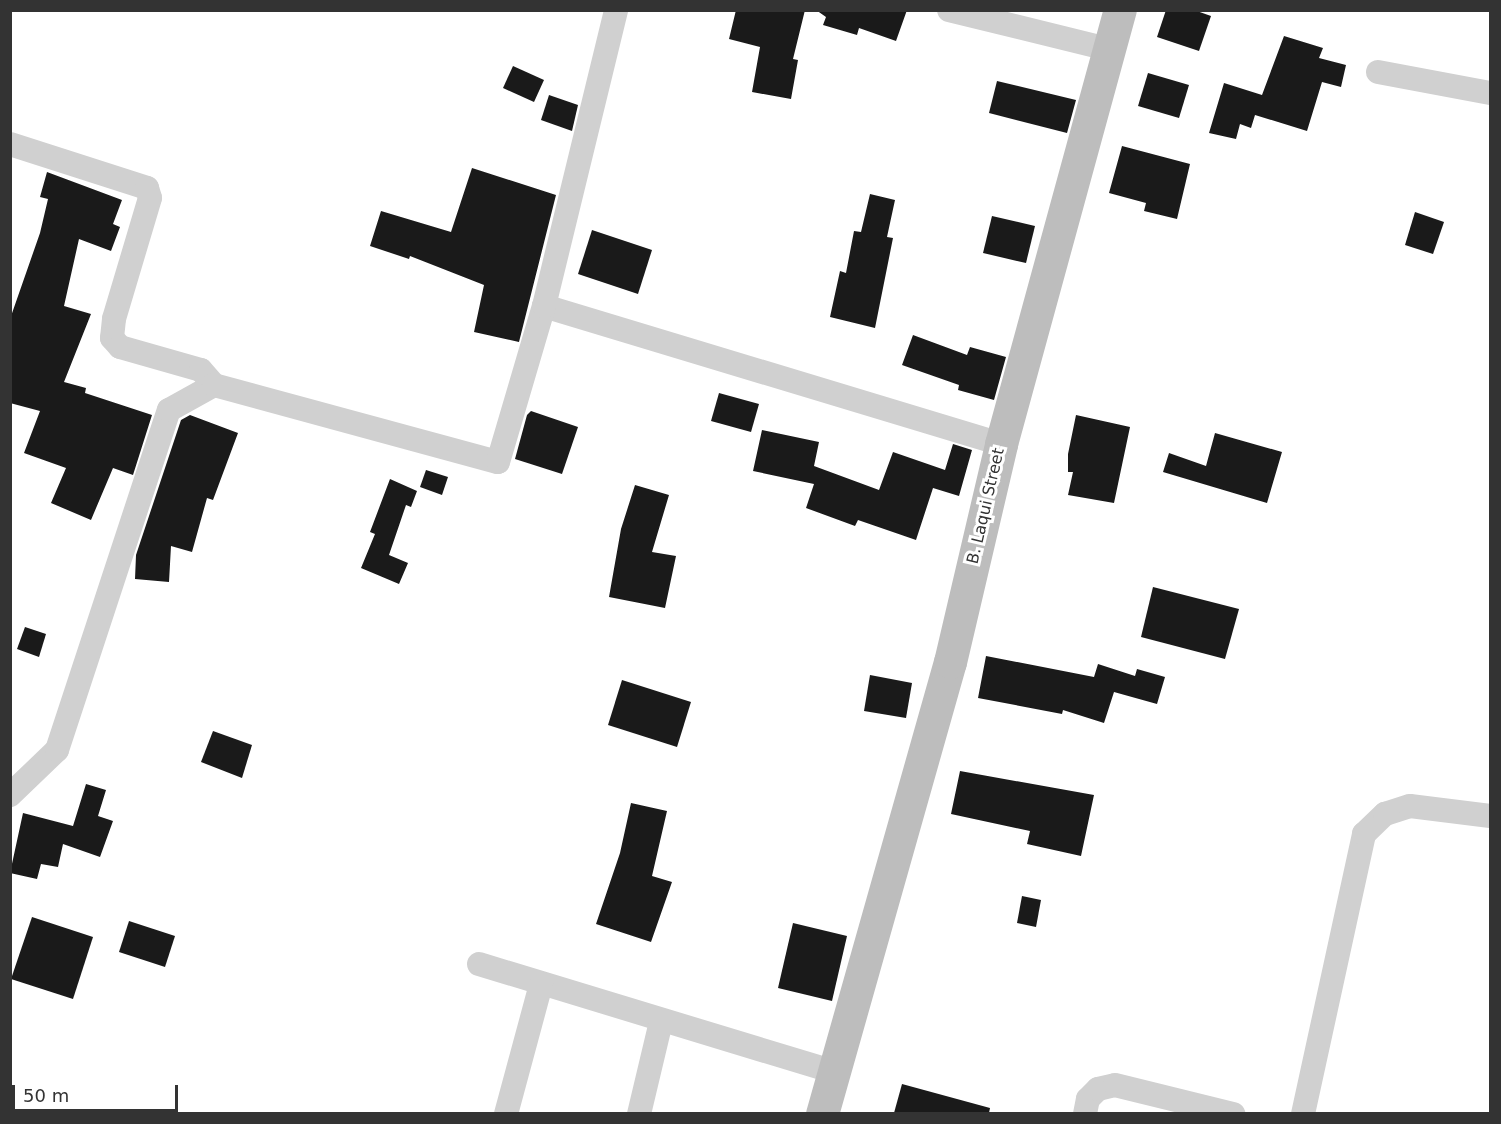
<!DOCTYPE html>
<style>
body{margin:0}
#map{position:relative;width:1501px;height:1124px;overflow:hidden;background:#fff;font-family:"DejaVu Sans",sans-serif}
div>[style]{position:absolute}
.building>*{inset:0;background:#1a1a1a}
.street>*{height:24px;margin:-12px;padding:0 12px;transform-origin:12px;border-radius:12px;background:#d0d0d0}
.secondary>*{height:33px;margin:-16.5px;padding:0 16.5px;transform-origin:16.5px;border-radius:16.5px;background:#bdbdbd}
span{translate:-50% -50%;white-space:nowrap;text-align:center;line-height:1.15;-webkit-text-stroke:6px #fff;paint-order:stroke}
.street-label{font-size:16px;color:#333}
.frame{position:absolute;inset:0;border:12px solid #333;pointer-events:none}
.scale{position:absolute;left:12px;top:1085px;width:166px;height:27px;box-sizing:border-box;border:3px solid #333;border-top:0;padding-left:8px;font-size:18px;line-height:21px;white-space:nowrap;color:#333;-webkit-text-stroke:4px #fff;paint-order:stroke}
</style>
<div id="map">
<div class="building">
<div style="clip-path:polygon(736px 10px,805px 10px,793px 59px,798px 60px,791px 99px,752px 92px,760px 47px,729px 39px)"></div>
<div style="clip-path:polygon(816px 10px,907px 10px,896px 41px,859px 28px,857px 35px,823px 25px,826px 17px)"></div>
<div style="clip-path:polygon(1166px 10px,1194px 10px,1211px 16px,1199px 51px,1157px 37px)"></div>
<div style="clip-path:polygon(1284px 36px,1323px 48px,1319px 58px,1346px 65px,1341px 87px,1322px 82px,1307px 131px,1255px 115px,1251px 128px,1240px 124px,1236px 139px,1209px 133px,1224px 83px,1262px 95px)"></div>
<div style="clip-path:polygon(513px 66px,544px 80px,534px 102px,503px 88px)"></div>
<div style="clip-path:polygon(1148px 73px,1189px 85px,1179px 118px,1138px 106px)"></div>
<div style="clip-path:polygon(997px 81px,1076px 100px,1067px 133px,989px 113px)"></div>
<div style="clip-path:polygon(549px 95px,578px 105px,572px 131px,541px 120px)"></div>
<div style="clip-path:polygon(1122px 146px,1190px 164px,1177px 219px,1144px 211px,1146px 203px,1109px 193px)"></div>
<div style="clip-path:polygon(472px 168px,556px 195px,519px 342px,474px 332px,484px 285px,410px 256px,409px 259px,370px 246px,381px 211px,451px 232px)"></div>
<div style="clip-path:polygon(47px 172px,122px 200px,113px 224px,120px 227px,111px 251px,79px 239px,64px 306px,91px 314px,64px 382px,86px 388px,85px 393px,152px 415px,133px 475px,113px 468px,91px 520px,51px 503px,66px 468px,24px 453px,40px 411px,10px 403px,10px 319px,40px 233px,48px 199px,40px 197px)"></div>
<div style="clip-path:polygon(870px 194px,895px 200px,887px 237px,893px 238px,875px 328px,830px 317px,840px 271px,846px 273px,854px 231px,861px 232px)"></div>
<div style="clip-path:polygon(1415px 212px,1444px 222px,1433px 254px,1405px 245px)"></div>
<div style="clip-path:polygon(992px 216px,1035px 226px,1026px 263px,983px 253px)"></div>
<div style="clip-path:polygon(592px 230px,652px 250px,638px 294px,578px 274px)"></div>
<div style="clip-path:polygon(913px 335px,967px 355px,970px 347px,1006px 357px,994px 400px,958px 390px,959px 385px,902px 365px)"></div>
<div style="clip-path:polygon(719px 393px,759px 404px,751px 432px,711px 421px)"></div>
<div style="clip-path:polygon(531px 411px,578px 427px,562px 474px,515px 459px,527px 415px)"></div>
<div style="clip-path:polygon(190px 415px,238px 433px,213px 500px,207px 498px,192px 552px,171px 546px,169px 582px,135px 579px,136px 555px,181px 420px)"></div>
<div style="clip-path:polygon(1076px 415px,1130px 427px,1114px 503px,1068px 495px,1073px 472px,1068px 472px,1068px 454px)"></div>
<div style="clip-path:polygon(762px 430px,819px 442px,814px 466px,879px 490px,893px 452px,945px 470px,953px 444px,972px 450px,959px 496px,933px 488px,916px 540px,858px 520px,855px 526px,806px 508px,814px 484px,753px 471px)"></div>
<div style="clip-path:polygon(1215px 433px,1282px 452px,1267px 503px,1163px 472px,1169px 453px,1206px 466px)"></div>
<div style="clip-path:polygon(426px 470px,448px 477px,442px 495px,420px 487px)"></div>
<div style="clip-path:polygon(390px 479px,417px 491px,411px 507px,406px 505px,389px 555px,408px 563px,399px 584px,361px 568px,375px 534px,370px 532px)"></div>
<div style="clip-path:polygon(635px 485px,669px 495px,652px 552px,676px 556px,665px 608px,609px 597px,621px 529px)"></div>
<div style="clip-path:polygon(1153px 587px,1239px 609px,1225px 659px,1141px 637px)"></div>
<div style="clip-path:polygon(25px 627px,46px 634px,39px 657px,17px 649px)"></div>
<div style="clip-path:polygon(986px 656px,1094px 677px,1098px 664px,1135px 676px,1137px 669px,1165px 677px,1157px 704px,1114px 692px,1104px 723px,1063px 710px,1062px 714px,978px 698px)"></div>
<div style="clip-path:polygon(870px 675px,912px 683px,906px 718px,864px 711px)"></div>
<div style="clip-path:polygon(622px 680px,691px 702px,677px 747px,608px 725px)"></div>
<div style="clip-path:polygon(213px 731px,252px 745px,242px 778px,201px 762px)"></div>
<div style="clip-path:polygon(960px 771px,1094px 795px,1081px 856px,1027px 844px,1030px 831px,951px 814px)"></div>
<div style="clip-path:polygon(86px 784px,106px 790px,98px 816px,113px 821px,100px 857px,63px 844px,58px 867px,41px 864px,37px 879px,10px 873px,23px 813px,73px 826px)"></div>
<div style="clip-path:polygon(631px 803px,667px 811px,652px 876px,672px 882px,651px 942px,596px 924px,620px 853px)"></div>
<div style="clip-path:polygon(1022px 896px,1041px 900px,1036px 927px,1017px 923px)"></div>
<div style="clip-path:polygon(32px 917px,93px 937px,73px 999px,11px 979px)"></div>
<div style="clip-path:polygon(129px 921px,175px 936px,165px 967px,119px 952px)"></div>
<div style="clip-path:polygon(793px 923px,847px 936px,832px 1001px,778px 988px)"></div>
<div style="clip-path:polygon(902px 1084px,990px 1108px,989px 1113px,894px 1113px)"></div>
</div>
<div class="street">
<div style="left:949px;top:10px;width:164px;rotate:13.8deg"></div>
<div style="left:1378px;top:72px;width:114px;rotate:10.6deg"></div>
<div style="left:10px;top:144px;width:144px;rotate:17.8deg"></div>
<div style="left:147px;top:188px;width:10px;rotate:73deg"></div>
<div style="left:150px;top:198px;width:126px;rotate:106.6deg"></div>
<div style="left:114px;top:319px;width:19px;rotate:96deg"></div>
<div style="left:112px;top:338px;width:12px;rotate:48deg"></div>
<div style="left:120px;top:347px;width:84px;rotate:15.9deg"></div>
<div style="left:201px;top:370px;width:20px;rotate:49deg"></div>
<div style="left:544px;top:306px;width:477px;rotate:16.8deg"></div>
<div style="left:10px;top:795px;width:65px;rotate:-43.8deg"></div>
<div style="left:57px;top:750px;width:358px;rotate:-71.8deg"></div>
<div style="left:169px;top:410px;width:51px;rotate:-29.1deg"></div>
<div style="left:214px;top:385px;width:294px;rotate:15.2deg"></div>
<div style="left:498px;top:462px;width:163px;rotate:-73.6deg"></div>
<div style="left:544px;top:306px;width:305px;rotate:-76.3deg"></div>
<div style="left:479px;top:964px;width:371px;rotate:16.9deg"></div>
<div style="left:506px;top:1114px;width:135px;rotate:-74.9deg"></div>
<div style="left:639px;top:1114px;width:95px;rotate:-76.6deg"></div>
<div style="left:1085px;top:1114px;width:15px;rotate:-79deg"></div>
<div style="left:1088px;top:1099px;width:14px;rotate:-45deg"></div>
<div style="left:1098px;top:1089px;width:17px;rotate:-13deg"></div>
<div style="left:1115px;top:1085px;width:122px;rotate:13.8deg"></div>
<div style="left:1303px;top:1114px;width:287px;rotate:-77.7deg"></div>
<div style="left:1364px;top:834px;width:29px;rotate:-44deg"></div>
<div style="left:1385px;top:814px;width:26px;rotate:-18deg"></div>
<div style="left:1410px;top:806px;width:81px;rotate:7.1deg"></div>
</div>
<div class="secondary">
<div style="left:822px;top:1114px;width:470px;rotate:-74.2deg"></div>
<div style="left:950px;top:662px;width:224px;rotate:-76.8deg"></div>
<div style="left:1001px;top:444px;width:450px;rotate:-74.7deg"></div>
</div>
<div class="street-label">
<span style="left:986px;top:506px;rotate:-77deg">B. Laqui Street</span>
</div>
<div class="frame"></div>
<div class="scale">50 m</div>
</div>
